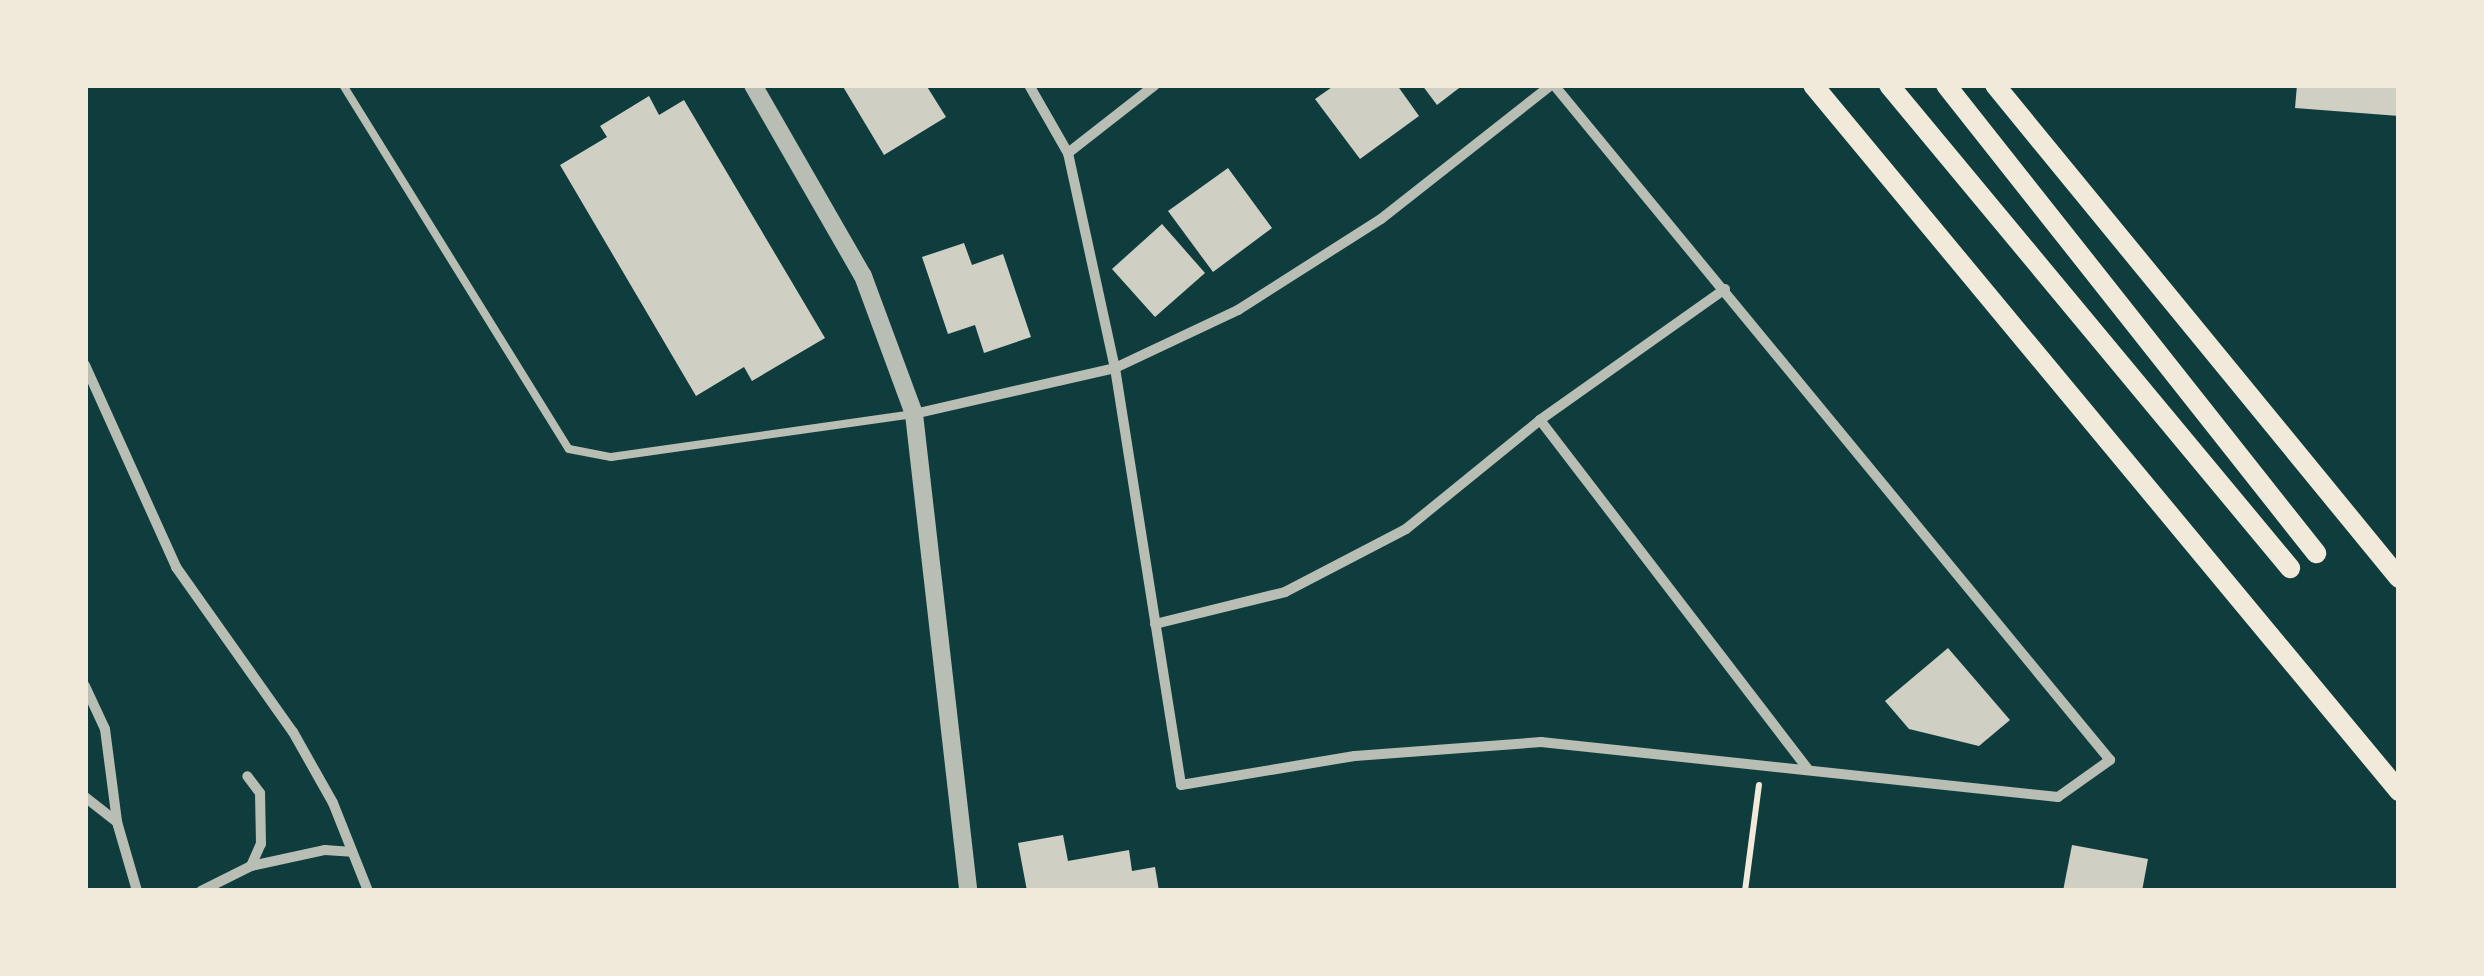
<!DOCTYPE html>
<style>
body{margin:0}
#map{position:relative;width:2484px;height:976px;overflow:hidden;background:#0f3d3e;font-family:"Asap Condensed",sans-serif}
div>[style]{position:absolute}
.building>*{inset:0;background:#cfcfc3}
.path>*{height:6px;margin:-3px;padding:0 3px;transform-origin:3px;border-radius:3px;background:#f1e9da}
.service>*{height:8px;margin:-4px;padding:0 4px;transform-origin:4px;border-radius:4px;background:#b8beb3}
.minor>*{height:10px;margin:-5px;padding:0 5px;transform-origin:5px;border-radius:5px;background:#b8beb3}
.tertiary>*{height:18px;margin:-9px;padding:0 9px;transform-origin:9px;border-radius:9px;background:#b8beb3}
.secondary>*{height:20px;margin:-10px;padding:0 10px;transform-origin:10px;border-radius:10px;background:#f1e9da}
span{translate:-50% -50%;white-space:nowrap;text-align:center;line-height:1.15;-webkit-text-stroke:10px #f1e9da;paint-order:stroke}
.frame{position:absolute;inset:0;border:88px solid #f1e9da;pointer-events:none}
</style>
<div id="map">
<div class="building">
<div style="clip-path:polygon(842px 85px,926px 85px,946px 117px,884px 155px)"></div>
<div style="clip-path:polygon(1335px 85px,1397px 85px,1419px 116px,1360px 159px,1315px 99px)"></div>
<div style="clip-path:polygon(1422px 85px,1463px 85px,1437px 105px)"></div>
<div style="clip-path:polygon(2297px 85px,2399px 85px,2399px 116px,2295px 108px)"></div>
<div style="clip-path:polygon(649px 96px,659px 115px,684px 100px,825px 338px,752px 381px,744px 367px,696px 396px,560px 165px,607px 137px,600px 126px)"></div>
<div style="clip-path:polygon(1228px 168px,1272px 228px,1213px 272px,1168px 211px)"></div>
<div style="clip-path:polygon(1162px 224px,1205px 273px,1155px 317px,1112px 269px)"></div>
<div style="clip-path:polygon(964px 243px,972px 265px,1003px 254px,1031px 337px,984px 353px,975px 325px,948px 334px,922px 257px)"></div>
<div style="clip-path:polygon(1948px 648px,2010px 720px,1979px 746px,1909px 729px,1885px 701px)"></div>
<div style="clip-path:polygon(1063px 835px,1068px 861px,1129px 850px,1132px 871px,1155px 867px,1159px 891px,1027px 891px,1018px 843px)"></div>
<div style="clip-path:polygon(2072px 845px,2148px 859px,2142px 891px,2063px 891px)"></div>
</div>
<div class="path">
<div style="left:1745px;top:891px;width:107px;rotate:-82.5deg"></div>
</div>
<div class="service">
<div style="left:343px;top:85px;width:428px;rotate:58.2deg"></div>
<div style="left:569px;top:449px;width:43px;rotate:10.8deg"></div>
<div style="left:611px;top:457px;width:304px;rotate:-8.1deg"></div>
</div>
<div class="minor">
<div style="left:1029px;top:85px;width:78px;rotate:60.2deg"></div>
<div style="left:1068px;top:153px;width:220px;rotate:77.7deg"></div>
<div style="left:1115px;top:368px;width:422px;rotate:81deg"></div>
<div style="left:1181px;top:785px;width:176px;rotate:-9.5deg"></div>
<div style="left:1355px;top:756px;width:187px;rotate:-4.3deg"></div>
<div style="left:1541px;top:742px;width:520px;rotate:6.07deg"></div>
<div style="left:2058px;top:797px;width:64px;rotate:-35.4deg"></div>
<div style="left:2110px;top:760px;width:875px;rotate:-129.48deg"></div>
<div style="left:1068px;top:153px;width:110px;rotate:-38deg"></div>
<div style="left:1725px;top:289px;width:227px;rotate:144.7deg"></div>
<div style="left:1540px;top:420px;width:439px;rotate:52.5deg"></div>
<div style="left:85px;top:365px;width:222px;rotate:65.7deg"></div>
<div style="left:176px;top:567px;width:202px;rotate:54.7deg"></div>
<div style="left:293px;top:732px;width:81px;rotate:60.6deg"></div>
<div style="left:333px;top:803px;width:95px;rotate:68.3deg"></div>
<div style="left:914px;top:414px;width:206px;rotate:-12.9deg"></div>
<div style="left:1115px;top:368px;width:136px;rotate:-25.2deg"></div>
<div style="left:1238px;top:310px;width:169px;rotate:-32.5deg"></div>
<div style="left:1381px;top:219px;width:216px;rotate:-38.2deg"></div>
<div style="left:1155px;top:624px;width:134px;rotate:-13.8deg"></div>
<div style="left:1285px;top:592px;width:136px;rotate:-27.5deg"></div>
<div style="left:1406px;top:529px;width:173px;rotate:-39.1deg"></div>
<div style="left:85px;top:686px;width:47px;rotate:65.1deg"></div>
<div style="left:105px;top:729px;width:94px;rotate:82.6deg"></div>
<div style="left:85px;top:797px;width:41px;rotate:38deg"></div>
<div style="left:117px;top:822px;width:72px;rotate:73.8deg"></div>
<div style="left:251px;top:866px;width:76px;rotate:-12.2deg"></div>
<div style="left:325px;top:850px;width:27px;rotate:4deg"></div>
<div style="left:201px;top:891px;width:56px;rotate:-26.6deg"></div>
<div style="left:251px;top:866px;width:24px;rotate:-66deg"></div>
<div style="left:261px;top:844px;width:51px;rotate:-91.1deg"></div>
<div style="left:260px;top:793px;width:21px;rotate:-127deg"></div>
</div>
<div class="tertiary">
<div style="left:753px;top:85px;width:220px;rotate:60.1deg"></div>
<div style="left:863px;top:276px;width:147px;rotate:69.7deg"></div>
<div style="left:914px;top:414px;width:480px;rotate:83.5deg"></div>
</div>
<div class="secondary">
<div style="left:1813px;top:85px;width:918px;rotate:50.31deg"></div>
<div style="left:1889px;top:85px;width:628px;rotate:50.3deg"></div>
<div style="left:1946px;top:85px;width:597px;rotate:51.67deg"></div>
<div style="left:1995px;top:85px;width:637px;rotate:50.67deg"></div>
</div>
<div class="frame"></div>
</div>
